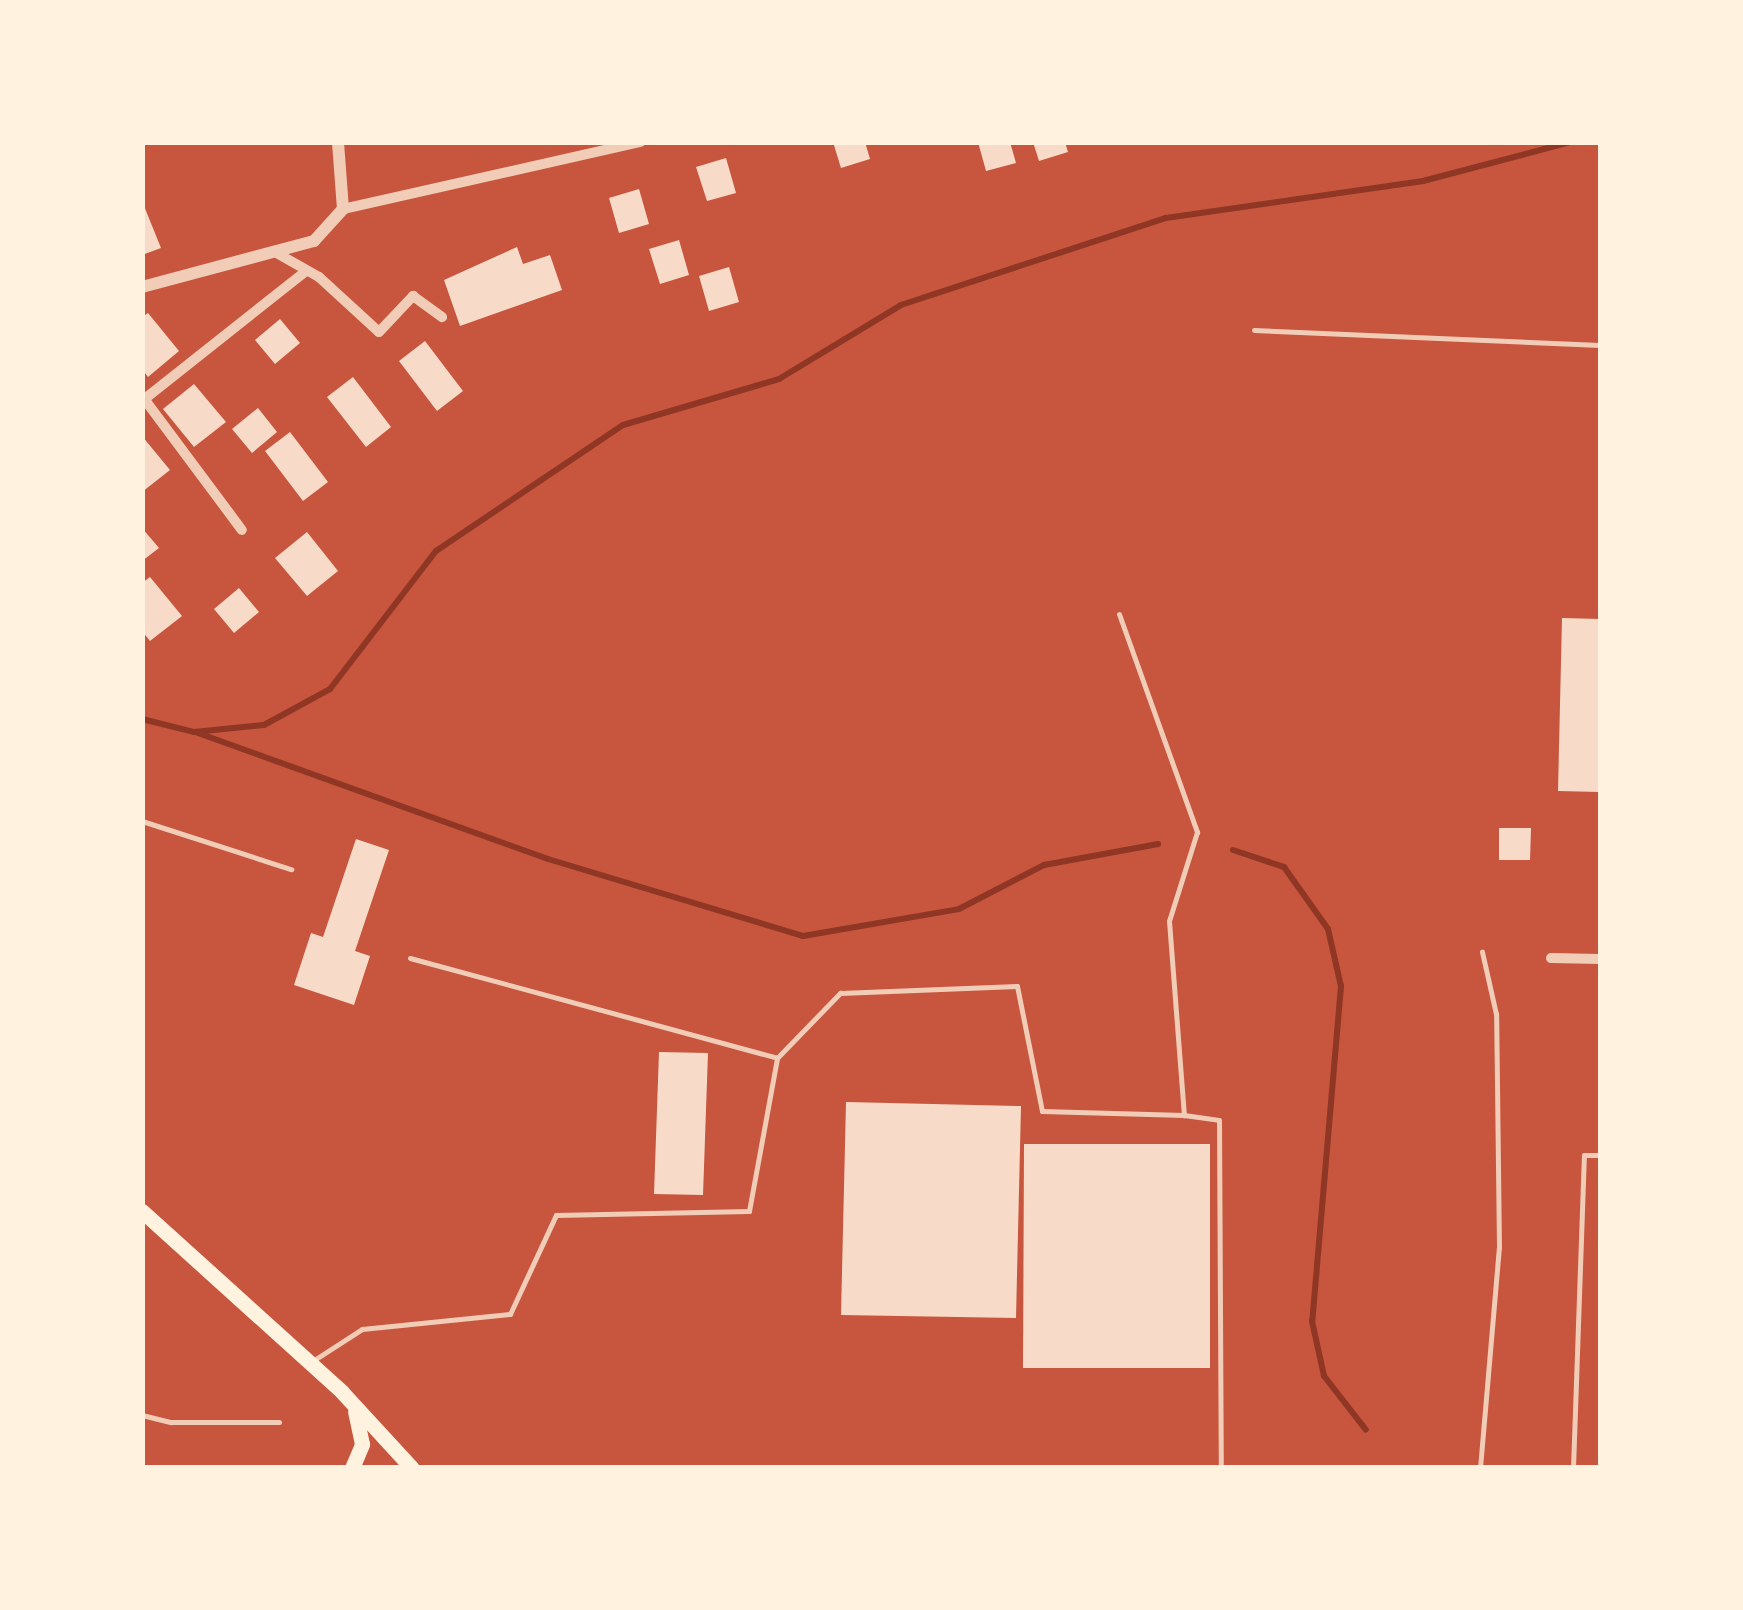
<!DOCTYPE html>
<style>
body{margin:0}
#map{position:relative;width:1743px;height:1610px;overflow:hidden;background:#c8553d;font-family:Rubik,sans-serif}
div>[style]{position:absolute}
.stream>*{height:6px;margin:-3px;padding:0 3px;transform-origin:3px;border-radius:3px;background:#8f3625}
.building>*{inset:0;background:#f7dbc8}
.path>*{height:4px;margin:-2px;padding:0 2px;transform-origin:2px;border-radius:2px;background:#fff3e0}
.service>*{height:5px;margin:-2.5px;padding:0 2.5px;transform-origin:2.5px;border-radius:2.5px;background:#f1ccb7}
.minor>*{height:10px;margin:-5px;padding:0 5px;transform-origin:5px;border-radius:5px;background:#f1ccb7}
.tertiary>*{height:12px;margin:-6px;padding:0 6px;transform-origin:6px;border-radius:6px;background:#f1ccb7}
.secondary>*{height:15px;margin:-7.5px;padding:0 7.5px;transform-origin:7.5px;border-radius:7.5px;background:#fff3e0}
span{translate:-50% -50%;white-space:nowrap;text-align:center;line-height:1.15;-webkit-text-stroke:9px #fff3e0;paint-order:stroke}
.frame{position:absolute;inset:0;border:145px solid #fff3e0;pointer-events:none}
</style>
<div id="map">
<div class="stream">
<div style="left:142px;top:719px;width:54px;rotate:14deg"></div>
<div style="left:194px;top:732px;width:70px;rotate:-5.7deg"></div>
<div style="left:264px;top:725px;width:75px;rotate:-28.6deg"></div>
<div style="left:330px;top:689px;width:174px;rotate:-52.5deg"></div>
<div style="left:436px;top:551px;width:225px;rotate:-34deg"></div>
<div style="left:623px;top:425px;width:163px;rotate:-16.4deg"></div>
<div style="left:779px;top:379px;width:143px;rotate:-31.2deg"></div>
<div style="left:901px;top:305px;width:279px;rotate:-18.2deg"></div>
<div style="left:1166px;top:218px;width:260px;rotate:-8.2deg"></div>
<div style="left:1423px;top:181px;width:153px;rotate:-14.8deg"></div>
<div style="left:198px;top:733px;width:372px;rotate:19.8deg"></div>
<div style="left:548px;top:859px;width:266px;rotate:16.8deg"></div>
<div style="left:803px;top:936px;width:158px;rotate:-9.8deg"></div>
<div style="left:959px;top:909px;width:96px;rotate:-27.4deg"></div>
<div style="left:1044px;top:865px;width:116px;rotate:-10.4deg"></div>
<div style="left:1233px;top:850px;width:54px;rotate:18.4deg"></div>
<div style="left:1284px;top:867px;width:76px;rotate:54.6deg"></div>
<div style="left:1328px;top:929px;width:58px;rotate:77.2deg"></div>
<div style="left:1341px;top:986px;width:336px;rotate:94.9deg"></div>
<div style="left:1312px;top:1321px;width:56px;rotate:77.7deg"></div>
<div style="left:1324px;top:1376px;width:68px;rotate:52.1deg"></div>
</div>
<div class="building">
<div style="clip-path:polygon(833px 142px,865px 142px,870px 159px,841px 168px)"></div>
<div style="clip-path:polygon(978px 142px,1010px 142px,1016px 163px,986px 171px)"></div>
<div style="clip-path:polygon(1033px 142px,1065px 142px,1068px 152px,1039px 161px)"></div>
<div style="clip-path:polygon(726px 158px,736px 193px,707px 201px,696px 167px)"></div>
<div style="clip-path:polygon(639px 189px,649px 224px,619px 233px,609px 198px)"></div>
<div style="clip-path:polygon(142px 201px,161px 248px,142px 255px)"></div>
<div style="clip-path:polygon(679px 240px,689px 275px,660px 284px,649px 249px)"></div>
<div style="clip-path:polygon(517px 247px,523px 264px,550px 255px,562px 290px,460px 326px,444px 280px)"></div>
<div style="clip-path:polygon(729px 267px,739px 302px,709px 311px,699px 276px)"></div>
<div style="clip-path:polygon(148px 313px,179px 351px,148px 377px,142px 369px,142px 317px)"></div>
<div style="clip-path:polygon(280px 319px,300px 343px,275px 364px,255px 340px)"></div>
<div style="clip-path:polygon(425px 341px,463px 391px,437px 411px,399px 361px)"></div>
<div style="clip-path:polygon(353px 377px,391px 427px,366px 447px,327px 397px)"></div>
<div style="clip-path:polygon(194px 384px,226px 422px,194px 447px,163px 409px)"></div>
<div style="clip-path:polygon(258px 408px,277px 432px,252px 453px,232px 429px)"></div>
<div style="clip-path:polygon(290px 432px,328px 482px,303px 501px,265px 451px)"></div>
<div style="clip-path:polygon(142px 436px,170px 470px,142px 492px)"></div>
<div style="clip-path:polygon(142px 528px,159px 548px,142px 561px)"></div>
<div style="clip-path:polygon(307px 532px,338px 571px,307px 596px,275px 558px)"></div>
<div style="clip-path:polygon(150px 577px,182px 616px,150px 641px,142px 631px,142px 583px)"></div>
<div style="clip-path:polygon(239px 588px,259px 612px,234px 633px,214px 609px)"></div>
<div style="clip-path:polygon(1562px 618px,1600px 619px,1600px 792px,1558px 791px)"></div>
<div style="clip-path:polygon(1499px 828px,1531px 828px,1530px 860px,1499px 860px)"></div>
<div style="clip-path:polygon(356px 839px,389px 850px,355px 951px,370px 956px,354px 1005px,294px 985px,311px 933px,323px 937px)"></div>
<div style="clip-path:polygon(659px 1052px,708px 1053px,703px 1195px,654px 1194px)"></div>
<div style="clip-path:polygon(846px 1102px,1021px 1106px,1016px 1318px,841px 1315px)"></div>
<div style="clip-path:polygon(1024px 1144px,1210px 1144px,1210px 1368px,1023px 1368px)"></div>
</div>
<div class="path">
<div style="left:1493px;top:1467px;width:66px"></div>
<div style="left:1583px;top:1467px;width:17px"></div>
</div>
<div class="service">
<div style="left:1254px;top:330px;width:346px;rotate:2.5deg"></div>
<div style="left:1119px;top:614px;width:232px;rotate:70.3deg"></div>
<div style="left:1197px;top:832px;width:93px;rotate:107.5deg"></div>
<div style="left:1169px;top:921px;width:195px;rotate:85.6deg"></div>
<div style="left:1184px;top:1115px;width:35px;rotate:8deg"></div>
<div style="left:1219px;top:1120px;width:348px;rotate:89.7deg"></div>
<div style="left:142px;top:821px;width:157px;rotate:17.9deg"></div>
<div style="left:410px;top:958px;width:380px;rotate:15.2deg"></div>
<div style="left:777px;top:1058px;width:91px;rotate:-45.9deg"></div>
<div style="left:840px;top:993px;width:177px;rotate:-2.3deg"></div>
<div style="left:1017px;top:986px;width:127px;rotate:78.7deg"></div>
<div style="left:1042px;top:1111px;width:142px;rotate:1.6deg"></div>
<div style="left:311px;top:1362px;width:61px;rotate:-32.9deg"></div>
<div style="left:362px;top:1329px;width:149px;rotate:-5.8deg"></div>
<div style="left:510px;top:1314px;width:109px;rotate:-65.1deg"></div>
<div style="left:556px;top:1215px;width:193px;rotate:-1.2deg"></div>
<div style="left:749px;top:1211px;width:156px;rotate:-79.6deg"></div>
<div style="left:142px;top:1415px;width:30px;rotate:14deg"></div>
<div style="left:171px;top:1422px;width:108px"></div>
<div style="left:1480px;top:1468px;width:221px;rotate:-85.1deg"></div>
<div style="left:1499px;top:1248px;width:234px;rotate:-90.7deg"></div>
<div style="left:1496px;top:1014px;width:64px;rotate:-102.7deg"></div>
<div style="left:1573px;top:1468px;width:313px;rotate:-88deg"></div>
<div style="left:1584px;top:1155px;width:16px"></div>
</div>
<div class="minor">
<div style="left:343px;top:209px;width:305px;rotate:-12.7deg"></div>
<div style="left:273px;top:251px;width:53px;rotate:29.5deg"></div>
<div style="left:319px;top:277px;width:81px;rotate:42.5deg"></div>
<div style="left:379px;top:332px;width:50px;rotate:-46.6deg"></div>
<div style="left:413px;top:296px;width:36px;rotate:36deg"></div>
<div style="left:145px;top:400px;width:162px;rotate:53.3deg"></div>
<div style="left:142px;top:401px;width:208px;rotate:-38.4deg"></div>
<div style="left:1551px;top:958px;width:49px;rotate:1.2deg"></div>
</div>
<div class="tertiary">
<div style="left:142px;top:287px;width:178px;rotate:-15deg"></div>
<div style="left:314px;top:241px;width:43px;rotate:-47.8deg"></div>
<div style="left:343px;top:209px;width:67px;rotate:-94.3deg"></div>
</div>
<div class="secondary">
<div style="left:142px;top:1211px;width:270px;rotate:42.1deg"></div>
<div style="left:342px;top:1392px;width:103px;rotate:47.4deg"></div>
<div style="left:352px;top:1468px;width:26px;rotate:-67deg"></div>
<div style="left:362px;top:1444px;width:33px;rotate:-102deg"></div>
</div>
<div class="frame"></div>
</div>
